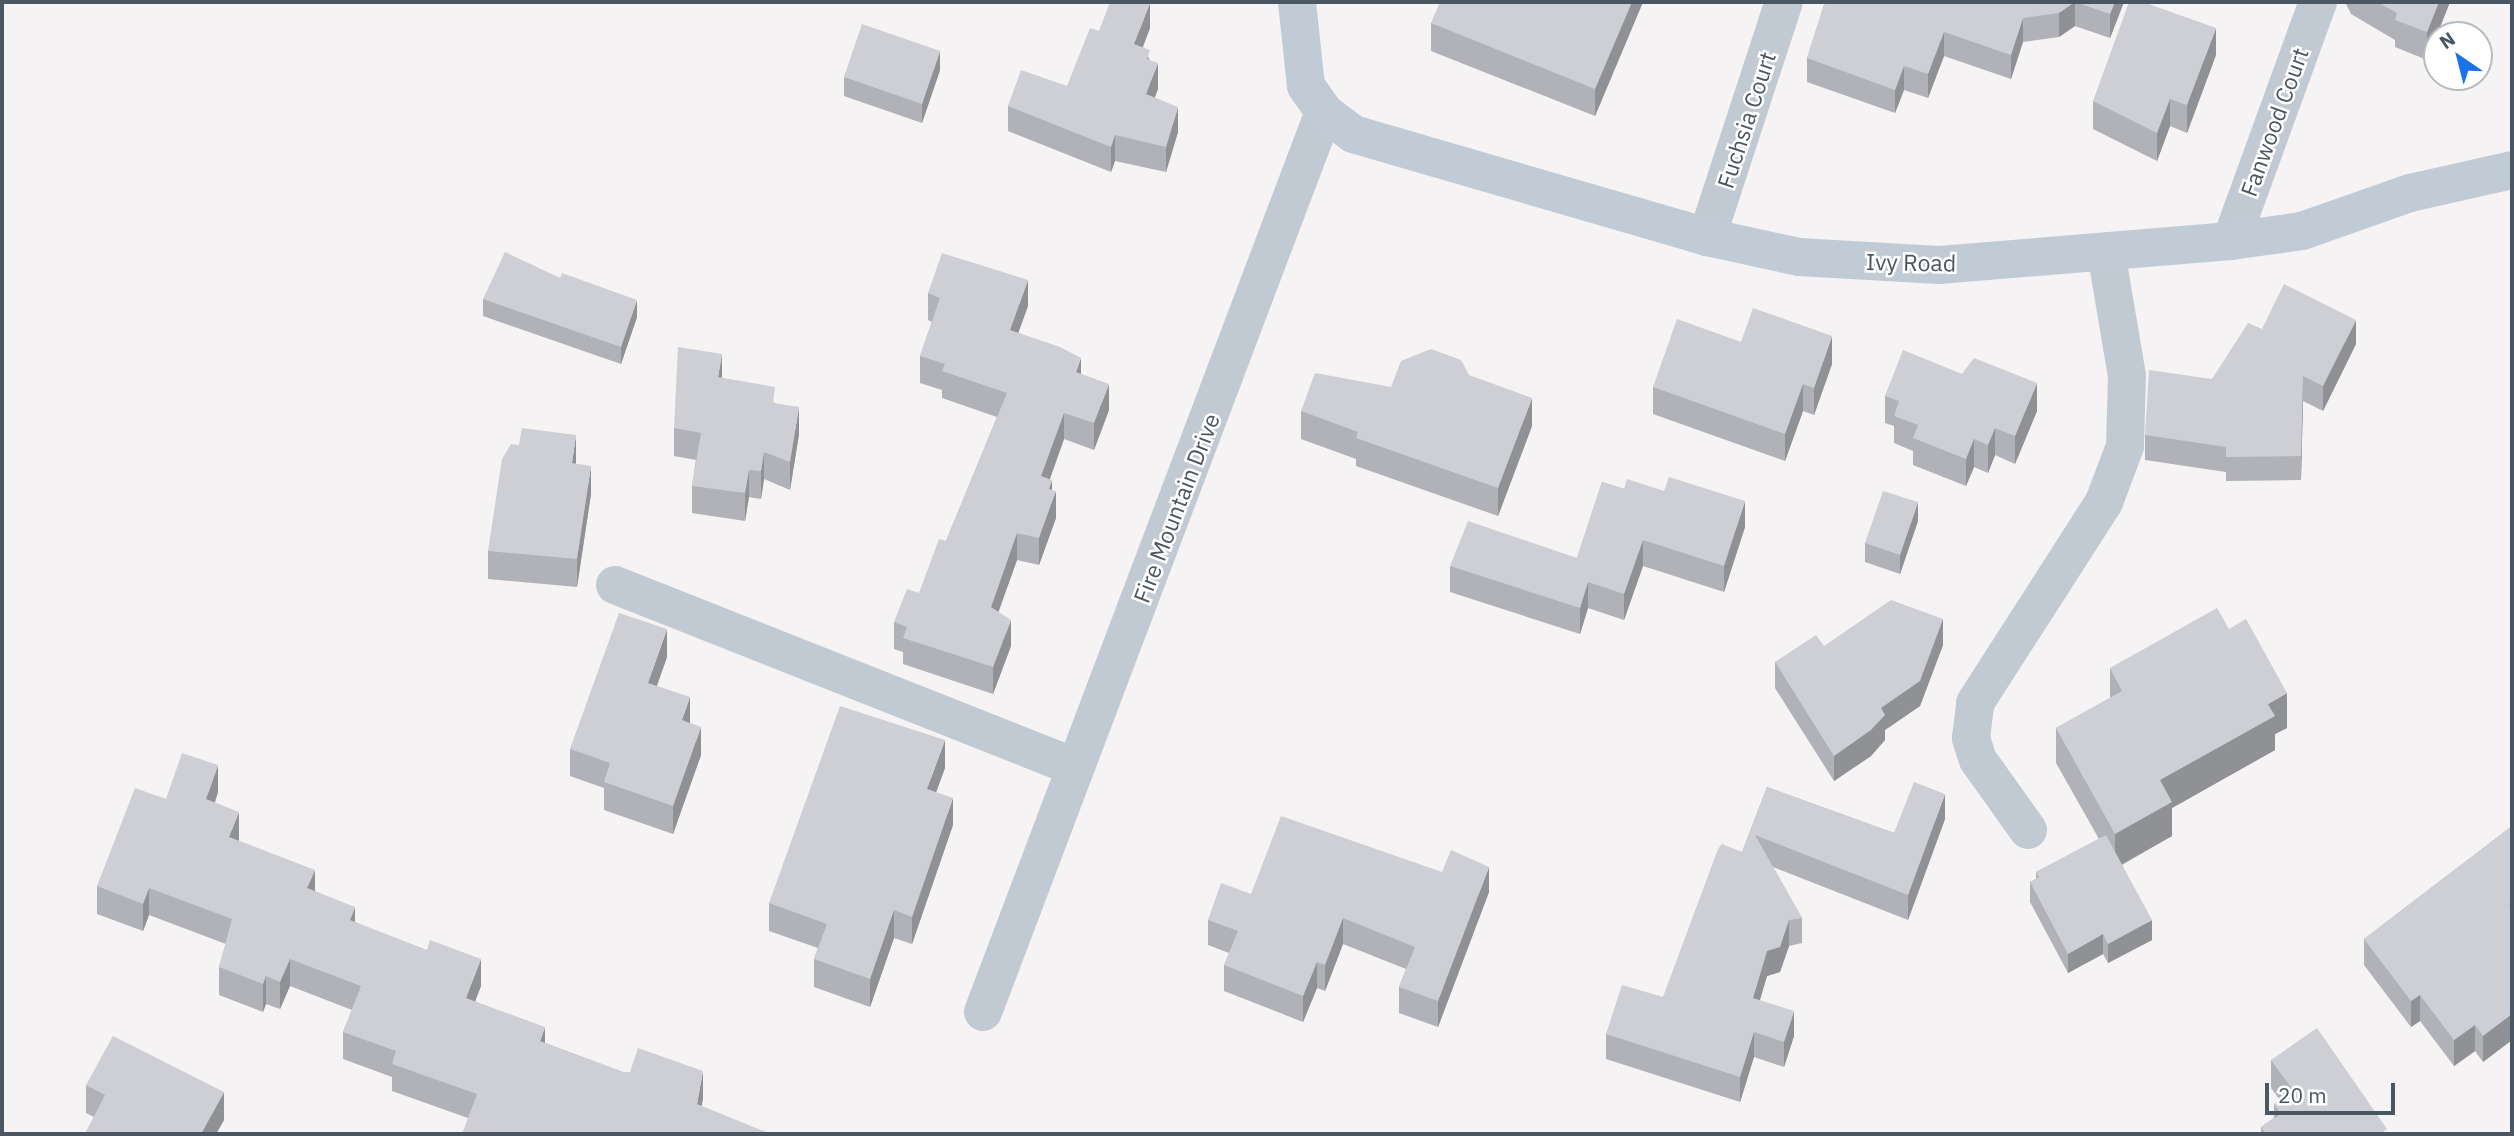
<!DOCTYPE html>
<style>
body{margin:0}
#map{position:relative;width:2514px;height:1136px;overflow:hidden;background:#f5f3f3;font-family:"IBM Plex Sans",sans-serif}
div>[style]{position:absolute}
.street>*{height:38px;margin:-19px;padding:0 19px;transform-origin:19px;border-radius:19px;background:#c1cad2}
.secondary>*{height:38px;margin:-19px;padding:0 19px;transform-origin:19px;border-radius:19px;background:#c1cbd6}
.wall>*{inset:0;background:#b0b2b7}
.shaded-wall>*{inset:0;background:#909195}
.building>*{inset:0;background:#cdcfd5}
span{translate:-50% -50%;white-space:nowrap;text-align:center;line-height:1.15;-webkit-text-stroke:5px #fff;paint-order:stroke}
.street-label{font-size:23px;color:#4a5661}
.frame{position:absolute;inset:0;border:4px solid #4a5661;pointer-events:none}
.north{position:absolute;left:2423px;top:21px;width:70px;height:70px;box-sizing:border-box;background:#fff;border:2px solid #b7bbc0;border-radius:50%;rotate:325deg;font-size:19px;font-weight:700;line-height:28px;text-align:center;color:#4a5661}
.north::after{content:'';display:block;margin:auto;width:24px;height:32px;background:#1a73e8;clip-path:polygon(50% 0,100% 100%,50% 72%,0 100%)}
.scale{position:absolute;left:2265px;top:1083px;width:130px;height:32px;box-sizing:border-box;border:4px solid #4a5661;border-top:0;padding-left:9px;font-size:21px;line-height:24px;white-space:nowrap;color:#4a5661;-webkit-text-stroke:5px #fff;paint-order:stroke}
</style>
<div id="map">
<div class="street">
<div style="left:1707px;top:237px;width:247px;rotate:-71.9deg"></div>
<div style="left:2231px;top:241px;width:254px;rotate:-70deg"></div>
<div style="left:615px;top:585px;width:495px;rotate:21.6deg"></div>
<div style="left:2028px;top:830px;width:86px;rotate:-125.5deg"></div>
<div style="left:1978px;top:760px;width:23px;rotate:-108deg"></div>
<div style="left:1971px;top:738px;width:35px;rotate:-83deg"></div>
<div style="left:1975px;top:703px;width:239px;rotate:-57.3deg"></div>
<div style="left:2104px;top:502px;width:60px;rotate:-69.4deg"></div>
<div style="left:2125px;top:446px;width:70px;rotate:-88.4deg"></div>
<div style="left:2127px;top:376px;width:126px;rotate:-99.6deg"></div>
<div style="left:983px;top:1012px;width:962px;rotate:-69.25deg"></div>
</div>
<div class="secondary">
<div style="left:1297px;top:2px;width:84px;rotate:83.9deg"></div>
<div style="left:1306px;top:86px;width:32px;rotate:55deg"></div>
<div style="left:1324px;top:112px;width:36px;rotate:37deg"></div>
<div style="left:1353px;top:134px;width:369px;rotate:16.2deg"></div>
<div style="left:1707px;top:237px;width:94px;rotate:12.3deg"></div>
<div style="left:1799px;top:257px;width:140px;rotate:3.3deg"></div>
<div style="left:1939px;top:265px;width:293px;rotate:-4.7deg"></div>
<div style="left:2231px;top:241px;width:72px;rotate:-8deg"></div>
<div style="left:2302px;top:231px;width:114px;rotate:-19.4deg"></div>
<div style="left:2410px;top:193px;width:105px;rotate:-12.7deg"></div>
</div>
<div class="wall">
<div style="clip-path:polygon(1643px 2px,1595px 116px,1431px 51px,1431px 23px)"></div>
<div style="clip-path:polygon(1825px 2px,2124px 2px,2110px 38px,2075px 26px,2059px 37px,2023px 42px,2011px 79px,1944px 56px,1928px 98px,1904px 90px,1895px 113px,1807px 82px,1807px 58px)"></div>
<div style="clip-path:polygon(2345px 2px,2450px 2px,2427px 60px,2395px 47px,2395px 40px,2351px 14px)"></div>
<div style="clip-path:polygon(1150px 28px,1143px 47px,1150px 60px,1158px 89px,1155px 97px,1178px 132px,1166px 172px,1115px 161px,1111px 172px,1008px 131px,1008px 106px,1067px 86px,1099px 31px)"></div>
<div style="clip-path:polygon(2216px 55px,2187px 133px,2170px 126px,2157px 161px,2093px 129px,2093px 101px)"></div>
<div style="clip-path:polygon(940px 70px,922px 123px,844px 96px,844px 77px)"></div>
<div style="clip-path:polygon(928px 293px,1028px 306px,1018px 333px,1081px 374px,1109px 410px,1094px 450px,1064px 439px,1050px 479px,1056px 518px,1039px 565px,1017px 560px,998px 612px,1011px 646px,993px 694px,903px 664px,903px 652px,894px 649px,894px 622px,919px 593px,946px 541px,997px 417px,942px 398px,942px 390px,920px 383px,920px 356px,932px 322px,928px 320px)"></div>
<div style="clip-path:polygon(483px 299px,637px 317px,621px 364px,483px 316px)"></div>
<div style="clip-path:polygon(2262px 329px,2356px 344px,2323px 411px,2303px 401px,2301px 480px,2226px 481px,2226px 472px,2145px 460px,2145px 435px,2212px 379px)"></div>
<div style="clip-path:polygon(1741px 342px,1832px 364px,1814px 415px,1803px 411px,1785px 461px,1653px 414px,1653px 387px)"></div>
<div style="clip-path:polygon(1469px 375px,1532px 426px,1498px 516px,1356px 466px,1356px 459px,1301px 439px,1301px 411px,1391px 387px)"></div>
<div style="clip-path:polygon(722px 378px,775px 403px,799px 434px,790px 490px,764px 479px,761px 499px,749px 497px,745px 521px,692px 513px,692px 486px,696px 460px,674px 456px,674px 428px)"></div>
<div style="clip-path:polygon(1885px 396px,2037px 411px,2015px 464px,1995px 455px,1988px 473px,1974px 467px,1966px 486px,1913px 465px,1913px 451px,1894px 443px,1894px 426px,1885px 423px)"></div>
<div style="clip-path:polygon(576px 464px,591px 494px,577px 587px,488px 579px,488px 551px)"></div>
<div style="clip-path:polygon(1602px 482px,1745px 527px,1724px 592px,1643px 566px,1624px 620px,1588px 608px,1580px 634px,1450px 592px,1450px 566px,1577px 558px)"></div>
<div style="clip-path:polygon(1918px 521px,1900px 574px,1865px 562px,1865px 543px)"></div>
<div style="clip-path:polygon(1943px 645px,1920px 706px,1885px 730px,1885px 740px,1871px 756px,1834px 781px,1775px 688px,1775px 662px,1824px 646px)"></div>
<div style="clip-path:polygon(667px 657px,657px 686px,690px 723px,701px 755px,673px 834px,604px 810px,604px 788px,570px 776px,570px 749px)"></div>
<div style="clip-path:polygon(2110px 668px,2287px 728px,2275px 734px,2275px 750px,2172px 808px,2172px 836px,2122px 865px,2152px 940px,2108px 963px,2103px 954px,2068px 973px,2030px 902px,2030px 882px,2036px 879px,2036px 872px,2099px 839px,2056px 763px,2056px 728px,2110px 698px)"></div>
<div style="clip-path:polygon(945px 768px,936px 792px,953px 825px,912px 944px,894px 938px,870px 1007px,814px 987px,814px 959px,818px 948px,769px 931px,769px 903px)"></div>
<div style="clip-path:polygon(1767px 787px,1894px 833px,1945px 819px,1908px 920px,1773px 867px,1802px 918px,1802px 943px,1789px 946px,1780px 972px,1767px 976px,1760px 1000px,1794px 1036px,1784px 1067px,1754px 1057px,1740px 1102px,1606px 1059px,1606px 1034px,1663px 997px,1742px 852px)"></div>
<div style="clip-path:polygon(218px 792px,215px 803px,239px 840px,239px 841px,315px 891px,355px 922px,481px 986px,475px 1001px,545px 1043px,623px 1072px,703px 1099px,468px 1118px,392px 1091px,392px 1077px,343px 1059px,343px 1032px,352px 1010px,290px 986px,280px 1009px,266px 1004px,263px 1012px,219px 995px,219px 967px,226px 944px,149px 915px,143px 931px,97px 914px,97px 886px,166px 799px)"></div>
<div style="clip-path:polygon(2512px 826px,2512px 1040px,2483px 1062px,2475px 1051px,2454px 1066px,2420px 1021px,2411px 1027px,2364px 965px,2364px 939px)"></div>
<div style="clip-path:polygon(1489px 892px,1438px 1027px,1399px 1013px,1399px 987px,1406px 969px,1343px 944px,1325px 991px,1317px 988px,1303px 1022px,1224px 991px,1224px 965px,1229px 953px,1208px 945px,1208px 920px,1251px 894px)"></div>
<div style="clip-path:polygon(2271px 1060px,2387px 1134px,2261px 1134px,2261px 1127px,2274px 1118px,2274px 1104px,2280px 1100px,2271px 1088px)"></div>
<div style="clip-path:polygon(86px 1085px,224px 1120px,216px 1134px,85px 1134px,94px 1117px,86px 1113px)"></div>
</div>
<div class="shaded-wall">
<div style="clip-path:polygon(1632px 2px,1643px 2px,1595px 116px,1595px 89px)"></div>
<div style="clip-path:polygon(2075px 2px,2075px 26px,2059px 37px,2059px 13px)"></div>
<div style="clip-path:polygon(2115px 2px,2124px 2px,2110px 38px,2110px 14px)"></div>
<div style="clip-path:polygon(2439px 2px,2450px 2px,2427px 60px,2427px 32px)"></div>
<div style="clip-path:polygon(1150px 3px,1150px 28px,1134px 69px,1134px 44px)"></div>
<div style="clip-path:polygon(2023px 18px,2023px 42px,2011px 79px,2011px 55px)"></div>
<div style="clip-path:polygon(2216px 28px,2216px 55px,2187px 133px,2187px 105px)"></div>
<div style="clip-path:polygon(1944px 32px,1944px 56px,1928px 98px,1928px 74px)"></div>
<div style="clip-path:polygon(940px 51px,940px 70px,922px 123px,922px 104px)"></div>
<div style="clip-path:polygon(1158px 63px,1158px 89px,1146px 119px,1146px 94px)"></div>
<div style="clip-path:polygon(1904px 66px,1904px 90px,1895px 113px,1895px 90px)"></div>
<div style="clip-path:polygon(2170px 99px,2170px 126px,2157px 161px,2157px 133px)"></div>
<div style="clip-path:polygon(1178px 107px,1178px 132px,1166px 172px,1166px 147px)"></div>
<div style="clip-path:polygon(1115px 135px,1115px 161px,1111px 172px,1111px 147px)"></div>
<div style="clip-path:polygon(1028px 280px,1028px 306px,1010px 356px,1010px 330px)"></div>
<div style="clip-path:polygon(637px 300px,637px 317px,621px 364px,621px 347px)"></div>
<div style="clip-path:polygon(2356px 320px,2356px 344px,2323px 411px,2323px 386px)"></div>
<div style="clip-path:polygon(1832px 336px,1832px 364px,1814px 415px,1814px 388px)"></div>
<div style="clip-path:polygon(722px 354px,722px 381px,718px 377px)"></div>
<div style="clip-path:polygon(1081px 358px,1081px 385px,1076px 372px)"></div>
<div style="clip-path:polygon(2303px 376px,2303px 401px,2301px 480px,2301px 456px)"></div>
<div style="clip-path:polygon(2037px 383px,2037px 411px,2015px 464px,2015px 436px)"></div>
<div style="clip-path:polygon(1109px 384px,1109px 410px,1094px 450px,1094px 423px)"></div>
<div style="clip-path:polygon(1803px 384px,1803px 411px,1785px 461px,1785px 434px)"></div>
<div style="clip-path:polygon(1532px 398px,1532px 426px,1498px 516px,1498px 488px)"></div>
<div style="clip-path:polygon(799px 407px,799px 434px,790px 490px,790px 462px)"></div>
<div style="clip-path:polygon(1064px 413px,1064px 439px,1041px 503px,1041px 476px)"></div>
<div style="clip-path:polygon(1995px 428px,1995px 455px,1988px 473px,1988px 445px)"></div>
<div style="clip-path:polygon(576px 435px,576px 463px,572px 491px,572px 463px)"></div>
<div style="clip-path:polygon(1974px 439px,1974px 467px,1966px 486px,1966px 459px)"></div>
<div style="clip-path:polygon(764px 452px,764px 479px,761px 499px,761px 471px)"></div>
<div style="clip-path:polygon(591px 466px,591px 494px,577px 587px,577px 559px)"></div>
<div style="clip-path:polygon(749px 470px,749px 497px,745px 521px,745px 493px)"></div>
<div style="clip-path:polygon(1052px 480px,1052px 501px,1056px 491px,1056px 518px,1039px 565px,1039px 538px,1049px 489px)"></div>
<div style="clip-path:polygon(1745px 501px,1745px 527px,1724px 592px,1724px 566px)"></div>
<div style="clip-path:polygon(1918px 502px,1918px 521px,1900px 574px,1900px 555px)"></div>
<div style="clip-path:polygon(1017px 533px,1017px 560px,991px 633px,991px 607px)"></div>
<div style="clip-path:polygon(1643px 540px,1643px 566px,1624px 620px,1624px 594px)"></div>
<div style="clip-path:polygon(1588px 582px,1588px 608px,1580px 634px,1580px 608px)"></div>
<div style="clip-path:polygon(1943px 619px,1943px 645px,1920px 706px,1885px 730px,1885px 740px,1871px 756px,1834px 781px,1834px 756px,1881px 708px)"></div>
<div style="clip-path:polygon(1011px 620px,1011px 646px,993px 694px,993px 667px)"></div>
<div style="clip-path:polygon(667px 629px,667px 657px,648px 710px,648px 683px)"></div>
<div style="clip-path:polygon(2287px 693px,2287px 728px,2275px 734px,2275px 750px,2172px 808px,2172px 836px,2115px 868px,2115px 834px,2160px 780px,2268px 704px)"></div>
<div style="clip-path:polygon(690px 697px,690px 725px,682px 720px)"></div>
<div style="clip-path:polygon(701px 727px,701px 755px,673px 834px,673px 806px)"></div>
<div style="clip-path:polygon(945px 740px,945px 768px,927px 817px,927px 789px)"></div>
<div style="clip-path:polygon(218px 765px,218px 792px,206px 827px,206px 799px)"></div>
<div style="clip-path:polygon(1945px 794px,1945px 819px,1908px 920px,1908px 895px)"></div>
<div style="clip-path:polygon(953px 798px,953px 825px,912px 944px,912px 917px)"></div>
<div style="clip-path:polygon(239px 812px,239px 840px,229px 865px,229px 837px)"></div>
<div style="clip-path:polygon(1489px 867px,1489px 892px,1438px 1027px,1438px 1001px)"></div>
<div style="clip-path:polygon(315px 870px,315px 898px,307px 888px)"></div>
<div style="clip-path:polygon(149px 888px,149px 915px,143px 931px,143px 904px)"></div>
<div style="clip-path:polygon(355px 907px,355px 934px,350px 920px)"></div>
<div style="clip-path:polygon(894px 910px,894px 938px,870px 1007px,870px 979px)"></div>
<div style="clip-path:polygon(1343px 918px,1343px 944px,1325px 991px,1325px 965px)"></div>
<div style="clip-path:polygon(1789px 920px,1789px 946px,1780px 972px,1767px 976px,1753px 1023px,1753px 998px,1767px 951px)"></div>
<div style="clip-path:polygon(2152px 920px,2152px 940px,2108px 963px,2108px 944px)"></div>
<div style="clip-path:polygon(2103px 934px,2103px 954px,2068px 973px,2068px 954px)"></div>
<div style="clip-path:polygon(290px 959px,290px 986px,280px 1009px,280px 982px)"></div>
<div style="clip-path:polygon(481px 959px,481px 986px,466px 1025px,466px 998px)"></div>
<div style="clip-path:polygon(1317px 962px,1317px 988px,1303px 1022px,1303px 996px)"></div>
<div style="clip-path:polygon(266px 976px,266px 1004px,263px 1012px,263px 984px)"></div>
<div style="clip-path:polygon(2420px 995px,2420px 1021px,2411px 1027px,2411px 1001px)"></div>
<div style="clip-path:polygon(2512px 996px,2512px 1040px,2483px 1062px,2483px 1036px,2510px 998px)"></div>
<div style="clip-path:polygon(1794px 1011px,1794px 1036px,1784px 1067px,1784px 1042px)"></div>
<div style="clip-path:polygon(2475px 1025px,2475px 1051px,2454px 1066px,2454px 1040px)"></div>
<div style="clip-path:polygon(545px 1027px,545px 1054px,540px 1041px)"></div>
<div style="clip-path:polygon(1754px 1032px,1754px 1057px,1740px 1102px,1740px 1077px)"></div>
<div style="clip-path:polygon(703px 1071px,703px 1099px,697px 1132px,697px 1104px)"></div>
<div style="clip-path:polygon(224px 1092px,224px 1120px,216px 1134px,201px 1134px)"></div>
</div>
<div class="building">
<div style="clip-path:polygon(1110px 2px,1150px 3px,1134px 44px,1150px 50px,1147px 59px,1158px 63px,1146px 94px,1178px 107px,1166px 147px,1115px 135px,1111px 147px,1008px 106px,1021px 70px,1067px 86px,1090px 28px,1099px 31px)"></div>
<div style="clip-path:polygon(1440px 2px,1632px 2px,1595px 89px,1431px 23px)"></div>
<div style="clip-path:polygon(1825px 2px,2115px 2px,2110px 14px,2075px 2px,2059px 13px,2023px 18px,2011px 55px,1944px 32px,1928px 74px,1904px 66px,1895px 90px,1807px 58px)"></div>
<div style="clip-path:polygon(2129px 2px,2143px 2px,2216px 28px,2187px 105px,2170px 99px,2157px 133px,2093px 101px)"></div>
<div style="clip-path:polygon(2377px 2px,2439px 2px,2427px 32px,2395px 20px,2397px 13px)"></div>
<div style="clip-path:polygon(862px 24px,940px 51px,922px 104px,844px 77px)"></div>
<div style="clip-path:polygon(505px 252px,560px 278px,562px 273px,637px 300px,621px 347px,483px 299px)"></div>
<div style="clip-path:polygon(942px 253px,1028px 280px,1010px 330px,1060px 347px,1081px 358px,1076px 372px,1109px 384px,1094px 423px,1064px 413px,1041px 476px,1052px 480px,1049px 489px,1056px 491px,1039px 538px,1017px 533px,991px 607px,1011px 620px,993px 667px,903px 638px,907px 627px,894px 622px,907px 589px,919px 593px,939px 539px,946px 541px,1007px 393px,942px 371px,945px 364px,920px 356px,940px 298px,928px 293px)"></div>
<div style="clip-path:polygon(2284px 284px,2356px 320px,2323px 386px,2303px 376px,2301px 456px,2226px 457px,2226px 447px,2145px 435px,2149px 370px,2212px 379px,2248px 323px,2262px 329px)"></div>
<div style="clip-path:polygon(1753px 308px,1832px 336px,1814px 388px,1803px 384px,1785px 434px,1653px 387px,1677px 319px,1741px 342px)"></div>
<div style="clip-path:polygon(678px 347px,722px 354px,718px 377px,775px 387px,773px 403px,799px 407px,790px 462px,764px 452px,761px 471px,749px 470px,745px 493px,692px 486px,701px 433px,674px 428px)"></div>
<div style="clip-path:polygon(1431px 349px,1461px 360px,1469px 375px,1532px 398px,1498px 488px,1356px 438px,1358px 432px,1301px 411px,1315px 373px,1391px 387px,1401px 361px)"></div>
<div style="clip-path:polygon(1903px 350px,1962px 374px,1974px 358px,2037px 383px,2015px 436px,1995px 428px,1988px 445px,1974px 439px,1966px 459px,1913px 438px,1918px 425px,1894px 416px,1899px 401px,1885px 396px)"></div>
<div style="clip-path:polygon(522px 428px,576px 435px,572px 463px,591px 466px,577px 559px,488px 551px,502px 459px,511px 444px,519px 445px)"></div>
<div style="clip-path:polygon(1669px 477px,1745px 501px,1724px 566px,1643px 540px,1624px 594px,1588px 582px,1580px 608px,1450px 566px,1468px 521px,1577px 558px,1602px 482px,1624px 489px,1627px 479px,1664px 491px)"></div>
<div style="clip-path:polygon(1883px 491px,1918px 502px,1900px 555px,1865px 543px)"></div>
<div style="clip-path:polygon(1891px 600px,1943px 619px,1920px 681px,1881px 708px,1885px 715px,1871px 730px,1834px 756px,1775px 662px,1816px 635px,1824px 646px)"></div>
<div style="clip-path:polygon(2217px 608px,2229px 629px,2246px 619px,2287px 693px,2268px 704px,2275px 716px,2160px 780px,2172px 802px,2115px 834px,2056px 728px,2122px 691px,2110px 668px)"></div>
<div style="clip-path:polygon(619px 613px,667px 629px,648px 683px,690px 697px,682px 720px,701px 727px,673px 806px,604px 782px,610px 763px,570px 749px)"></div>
<div style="clip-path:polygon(840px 706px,945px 740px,927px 789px,953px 798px,912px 917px,894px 910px,870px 979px,814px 959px,827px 924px,769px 903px)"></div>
<div style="clip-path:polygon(182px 753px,218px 765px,206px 799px,239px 812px,229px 837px,315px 870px,307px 888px,355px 907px,350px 920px,427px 950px,430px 940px,481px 959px,466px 998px,545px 1027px,540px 1041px,623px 1072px,630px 1072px,638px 1048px,703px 1071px,697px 1104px,771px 1134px,462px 1134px,477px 1094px,392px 1064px,396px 1051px,343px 1032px,361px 986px,290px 959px,280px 982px,266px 976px,263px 984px,219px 967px,232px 919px,149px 888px,143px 904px,97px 886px,135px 788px,166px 799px)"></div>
<div style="clip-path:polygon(1914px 782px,1945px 794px,1908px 895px,1755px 835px,1802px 918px,1789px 920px,1780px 947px,1767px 951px,1753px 998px,1794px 1011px,1784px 1042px,1754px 1032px,1740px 1077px,1606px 1034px,1622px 985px,1663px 997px,1718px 849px,1722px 844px,1742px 852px,1767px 787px,1894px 833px)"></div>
<div style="clip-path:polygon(1281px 816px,1442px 872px,1451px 850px,1489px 867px,1438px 1001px,1399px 987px,1415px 947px,1343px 918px,1325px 965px,1317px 962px,1303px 996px,1224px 965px,1238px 931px,1208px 920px,1221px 883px,1251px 894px)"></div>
<div style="clip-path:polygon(2512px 826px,2512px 902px,2509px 904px,2512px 910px,2512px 996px,2510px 998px,2512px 1002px,2512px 1014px,2483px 1036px,2475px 1025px,2454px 1040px,2420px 995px,2411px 1001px,2364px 939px)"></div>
<div style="clip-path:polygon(2106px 835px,2152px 920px,2108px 944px,2103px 934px,2068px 954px,2030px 882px,2039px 877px,2036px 872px)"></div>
<div style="clip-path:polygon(2317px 1028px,2387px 1129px,2380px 1134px,2266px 1134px,2261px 1127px,2281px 1114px,2274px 1104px,2293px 1090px,2271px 1060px)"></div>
<div style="clip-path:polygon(113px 1036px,224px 1092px,201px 1134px,196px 1134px,193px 1133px,192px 1134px,171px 1134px,166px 1132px,165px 1134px,85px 1134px,105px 1095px,86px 1085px)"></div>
</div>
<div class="street-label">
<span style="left:1746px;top:120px;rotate:-72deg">Fuchsia Court</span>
<span style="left:2274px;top:122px;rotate:-70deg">Fanwood Court</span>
<span style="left:1911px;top:262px;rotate:1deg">Ivy Road</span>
<span style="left:1176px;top:508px;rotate:-69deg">Fire Mountain Drive</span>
</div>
<div class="frame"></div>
<div class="north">N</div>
<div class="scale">20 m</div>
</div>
